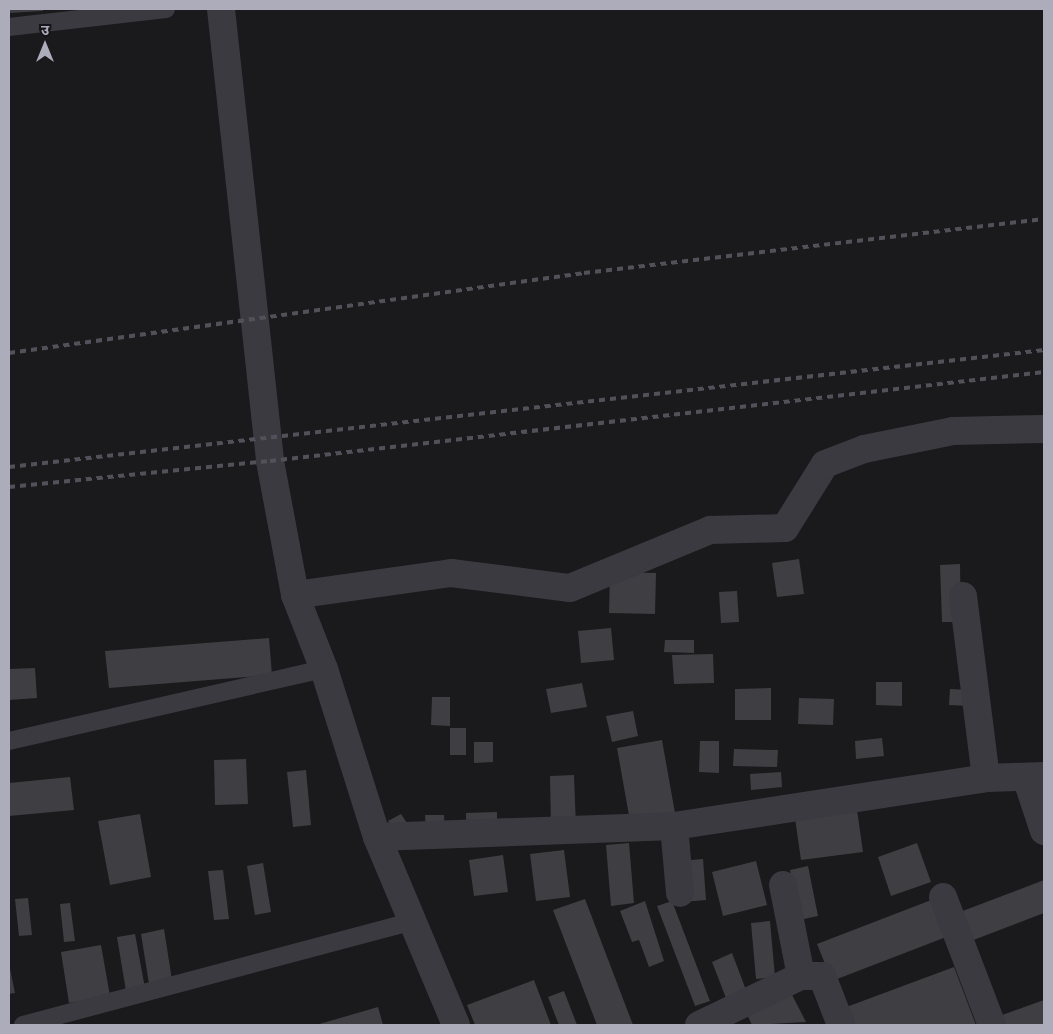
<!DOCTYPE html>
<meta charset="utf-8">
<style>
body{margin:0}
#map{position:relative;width:1053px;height:1034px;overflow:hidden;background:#1a191b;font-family:"Asap Condensed","Noto Sans Devanagari",sans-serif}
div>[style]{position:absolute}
.building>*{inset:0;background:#3f3e42}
.lane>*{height:18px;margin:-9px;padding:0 9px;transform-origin:9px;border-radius:9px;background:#3b3a40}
.street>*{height:28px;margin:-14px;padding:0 14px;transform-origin:14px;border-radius:14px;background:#3b3a40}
.rail>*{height:4px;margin-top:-2px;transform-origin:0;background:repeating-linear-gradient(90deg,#525159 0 6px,transparent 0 11px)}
span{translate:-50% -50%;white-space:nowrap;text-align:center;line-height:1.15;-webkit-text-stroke:4.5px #151416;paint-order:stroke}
.frame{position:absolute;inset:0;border:10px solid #acacba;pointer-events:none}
.north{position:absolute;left:20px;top:20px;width:50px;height:50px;-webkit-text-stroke:4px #151416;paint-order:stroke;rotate:0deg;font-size:14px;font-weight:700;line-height:20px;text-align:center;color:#acacba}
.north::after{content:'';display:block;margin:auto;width:18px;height:22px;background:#acacba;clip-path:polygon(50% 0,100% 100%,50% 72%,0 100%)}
</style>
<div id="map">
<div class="building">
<div style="clip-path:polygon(9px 9px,43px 9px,43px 11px,9px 13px)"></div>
<div style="clip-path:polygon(799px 559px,804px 594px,777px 597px,772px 563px)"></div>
<div style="clip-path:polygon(960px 564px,961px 622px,942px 622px,940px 565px)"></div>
<div style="clip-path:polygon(610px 572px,656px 573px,655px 614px,609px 613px)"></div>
<div style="clip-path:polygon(737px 591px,739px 622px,721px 623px,719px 592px)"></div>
<div style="clip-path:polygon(611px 628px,614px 660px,581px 663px,578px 631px)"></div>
<div style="clip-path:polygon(269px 638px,272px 675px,109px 688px,105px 651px)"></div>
<div style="clip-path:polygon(665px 640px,694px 640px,694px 653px,664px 652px)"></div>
<div style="clip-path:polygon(713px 654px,714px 683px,674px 684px,672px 655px)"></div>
<div style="clip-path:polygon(35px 668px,37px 698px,9px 700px,9px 669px)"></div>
<div style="clip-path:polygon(876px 682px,902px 682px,902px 706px,876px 705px)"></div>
<div style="clip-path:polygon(582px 683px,587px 707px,551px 713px,546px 689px)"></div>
<div style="clip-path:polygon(771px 688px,771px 720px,735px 720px,735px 689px)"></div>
<div style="clip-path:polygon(950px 689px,971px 690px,970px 706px,949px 705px)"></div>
<div style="clip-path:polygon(432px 697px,450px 697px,450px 726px,431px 725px)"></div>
<div style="clip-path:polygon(799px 698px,834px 699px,833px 725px,798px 724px)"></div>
<div style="clip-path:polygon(633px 711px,638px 736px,612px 742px,606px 716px)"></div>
<div style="clip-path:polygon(450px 728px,466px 728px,466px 755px,450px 755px)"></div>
<div style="clip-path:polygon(882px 738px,884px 756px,856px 759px,855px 741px)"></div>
<div style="clip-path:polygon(662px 740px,675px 813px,630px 821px,617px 748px)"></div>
<div style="clip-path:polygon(700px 741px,719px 741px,719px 773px,699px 772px)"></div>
<div style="clip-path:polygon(474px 742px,493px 742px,493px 762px,474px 763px)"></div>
<div style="clip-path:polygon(734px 749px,778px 750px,777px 767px,733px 766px)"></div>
<div style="clip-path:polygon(246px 759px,248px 804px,215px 805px,214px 760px)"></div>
<div style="clip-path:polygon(306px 770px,311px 825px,293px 827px,287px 772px)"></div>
<div style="clip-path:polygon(781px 772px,782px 787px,751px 790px,750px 774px)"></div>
<div style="clip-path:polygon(574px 775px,576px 827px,551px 828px,550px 776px)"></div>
<div style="clip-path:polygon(70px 777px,74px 810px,9px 816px,9px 783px)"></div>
<div style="clip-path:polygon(857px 810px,863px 852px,801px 860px,795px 818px)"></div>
<div style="clip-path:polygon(497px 812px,497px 829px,466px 830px,466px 813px)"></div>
<div style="clip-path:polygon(140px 814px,151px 877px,110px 885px,98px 821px)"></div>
<div style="clip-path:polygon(401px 814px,407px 823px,393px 831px,388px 821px)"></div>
<div style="clip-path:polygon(425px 815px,444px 815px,445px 831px,426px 832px)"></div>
<div style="clip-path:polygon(629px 843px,634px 903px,611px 906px,606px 845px)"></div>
<div style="clip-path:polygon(917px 843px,931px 882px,891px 896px,878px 857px)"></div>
<div style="clip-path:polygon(564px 850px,570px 897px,536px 901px,530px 854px)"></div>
<div style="clip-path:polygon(503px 855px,508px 892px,474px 896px,469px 860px)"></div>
<div style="clip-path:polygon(703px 859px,706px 900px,683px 902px,680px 861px)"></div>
<div style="clip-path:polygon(756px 861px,767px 905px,723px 916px,712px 872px)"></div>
<div style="clip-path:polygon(263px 863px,271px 912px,255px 915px,247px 866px)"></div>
<div style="clip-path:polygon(808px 866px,818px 916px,799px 920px,790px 870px)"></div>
<div style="clip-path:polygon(223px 870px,229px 919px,214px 920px,208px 871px)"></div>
<div style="clip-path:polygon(1044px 880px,1044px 913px,963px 944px,952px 915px)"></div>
<div style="clip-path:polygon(939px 897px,954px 934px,832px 981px,817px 944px)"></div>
<div style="clip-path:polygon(28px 898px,32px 935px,19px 936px,15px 899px)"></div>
<div style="clip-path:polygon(585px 899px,633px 1025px,597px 1025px,553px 910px)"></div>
<div style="clip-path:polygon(645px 901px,664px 961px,649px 967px,639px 940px,632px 942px,620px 911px)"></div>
<div style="clip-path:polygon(672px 901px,710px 1001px,695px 1006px,657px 906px)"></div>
<div style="clip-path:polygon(70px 903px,75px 941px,64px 942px,60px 904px)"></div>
<div style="clip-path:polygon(770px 921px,775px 977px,756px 979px,751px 923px)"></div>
<div style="clip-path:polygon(164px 929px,172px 980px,149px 984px,141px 934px)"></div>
<div style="clip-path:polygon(135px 934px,145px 988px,126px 991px,117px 937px)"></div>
<div style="clip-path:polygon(101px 945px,110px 996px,69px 1003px,61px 952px)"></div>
<div style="clip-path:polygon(732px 953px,746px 990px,726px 998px,712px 962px)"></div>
<div style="clip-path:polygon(9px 964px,15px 993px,9px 994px)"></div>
<div style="clip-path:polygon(954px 967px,976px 1025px,847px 1025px,841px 1009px)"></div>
<div style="clip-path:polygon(534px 980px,551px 1025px,475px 1025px,467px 1005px)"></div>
<div style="clip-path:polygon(789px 989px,806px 1022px,752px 1025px,745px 1010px)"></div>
<div style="clip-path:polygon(564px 991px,577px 1025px,559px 1025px,548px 997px)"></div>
<div style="clip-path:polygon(1044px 1000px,1044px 1025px,996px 1025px,994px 1018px)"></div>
<div style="clip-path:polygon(378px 1007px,383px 1025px,316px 1025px)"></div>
</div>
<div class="lane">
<div style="left:9px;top:27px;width:158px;rotate:-6.5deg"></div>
<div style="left:9px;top:741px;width:323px;rotate:-12.9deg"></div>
<div style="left:23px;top:1025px;width:404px;rotate:-14.9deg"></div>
</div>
<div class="street">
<div style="left:221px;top:9px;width:455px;rotate:83.8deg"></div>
<div style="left:270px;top:461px;width:136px;rotate:79.4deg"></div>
<div style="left:295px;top:595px;width:79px;rotate:68.6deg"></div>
<div style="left:324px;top:669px;width:176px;rotate:72.5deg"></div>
<div style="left:377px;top:837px;width:204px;rotate:67.2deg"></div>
<div style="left:295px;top:595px;width:158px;rotate:-8deg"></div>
<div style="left:451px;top:573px;width:120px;rotate:7.2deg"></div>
<div style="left:570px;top:588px;width:152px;rotate:-22.5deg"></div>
<div style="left:710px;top:530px;width:75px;rotate:-1.5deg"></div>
<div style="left:785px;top:528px;width:75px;rotate:-58deg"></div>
<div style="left:825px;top:464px;width:42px;rotate:-21deg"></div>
<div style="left:864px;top:449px;width:91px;rotate:-11.4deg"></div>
<div style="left:953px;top:431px;width:91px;rotate:-1.3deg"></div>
<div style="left:963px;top:596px;width:183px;rotate:82.8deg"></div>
<div style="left:1026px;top:777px;width:57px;rotate:71.6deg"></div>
<div style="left:674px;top:826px;width:67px;rotate:84.9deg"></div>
<div style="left:377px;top:837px;width:297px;rotate:-2.1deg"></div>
<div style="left:674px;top:826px;width:316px;rotate:-8.7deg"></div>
<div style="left:986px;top:778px;width:58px;rotate:-2deg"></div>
<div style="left:783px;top:885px;width:93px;rotate:78.8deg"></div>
<div style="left:943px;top:897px;width:137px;rotate:69.1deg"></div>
<div style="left:699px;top:1025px;width:113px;rotate:-25.7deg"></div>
<div style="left:801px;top:976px;width:21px"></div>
<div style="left:822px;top:976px;width:53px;rotate:68.8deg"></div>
</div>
<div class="rail">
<div style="left:9px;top:353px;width:581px;rotate:-7.92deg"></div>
<div style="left:584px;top:273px;width:463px;rotate:-6.7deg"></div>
<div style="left:9px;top:467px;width:1042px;rotate:-6.45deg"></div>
<div style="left:9px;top:487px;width:262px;rotate:-5.7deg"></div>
<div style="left:270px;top:461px;width:779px;rotate:-6.56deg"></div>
</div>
<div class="frame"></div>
<div class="north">उ</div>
</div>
